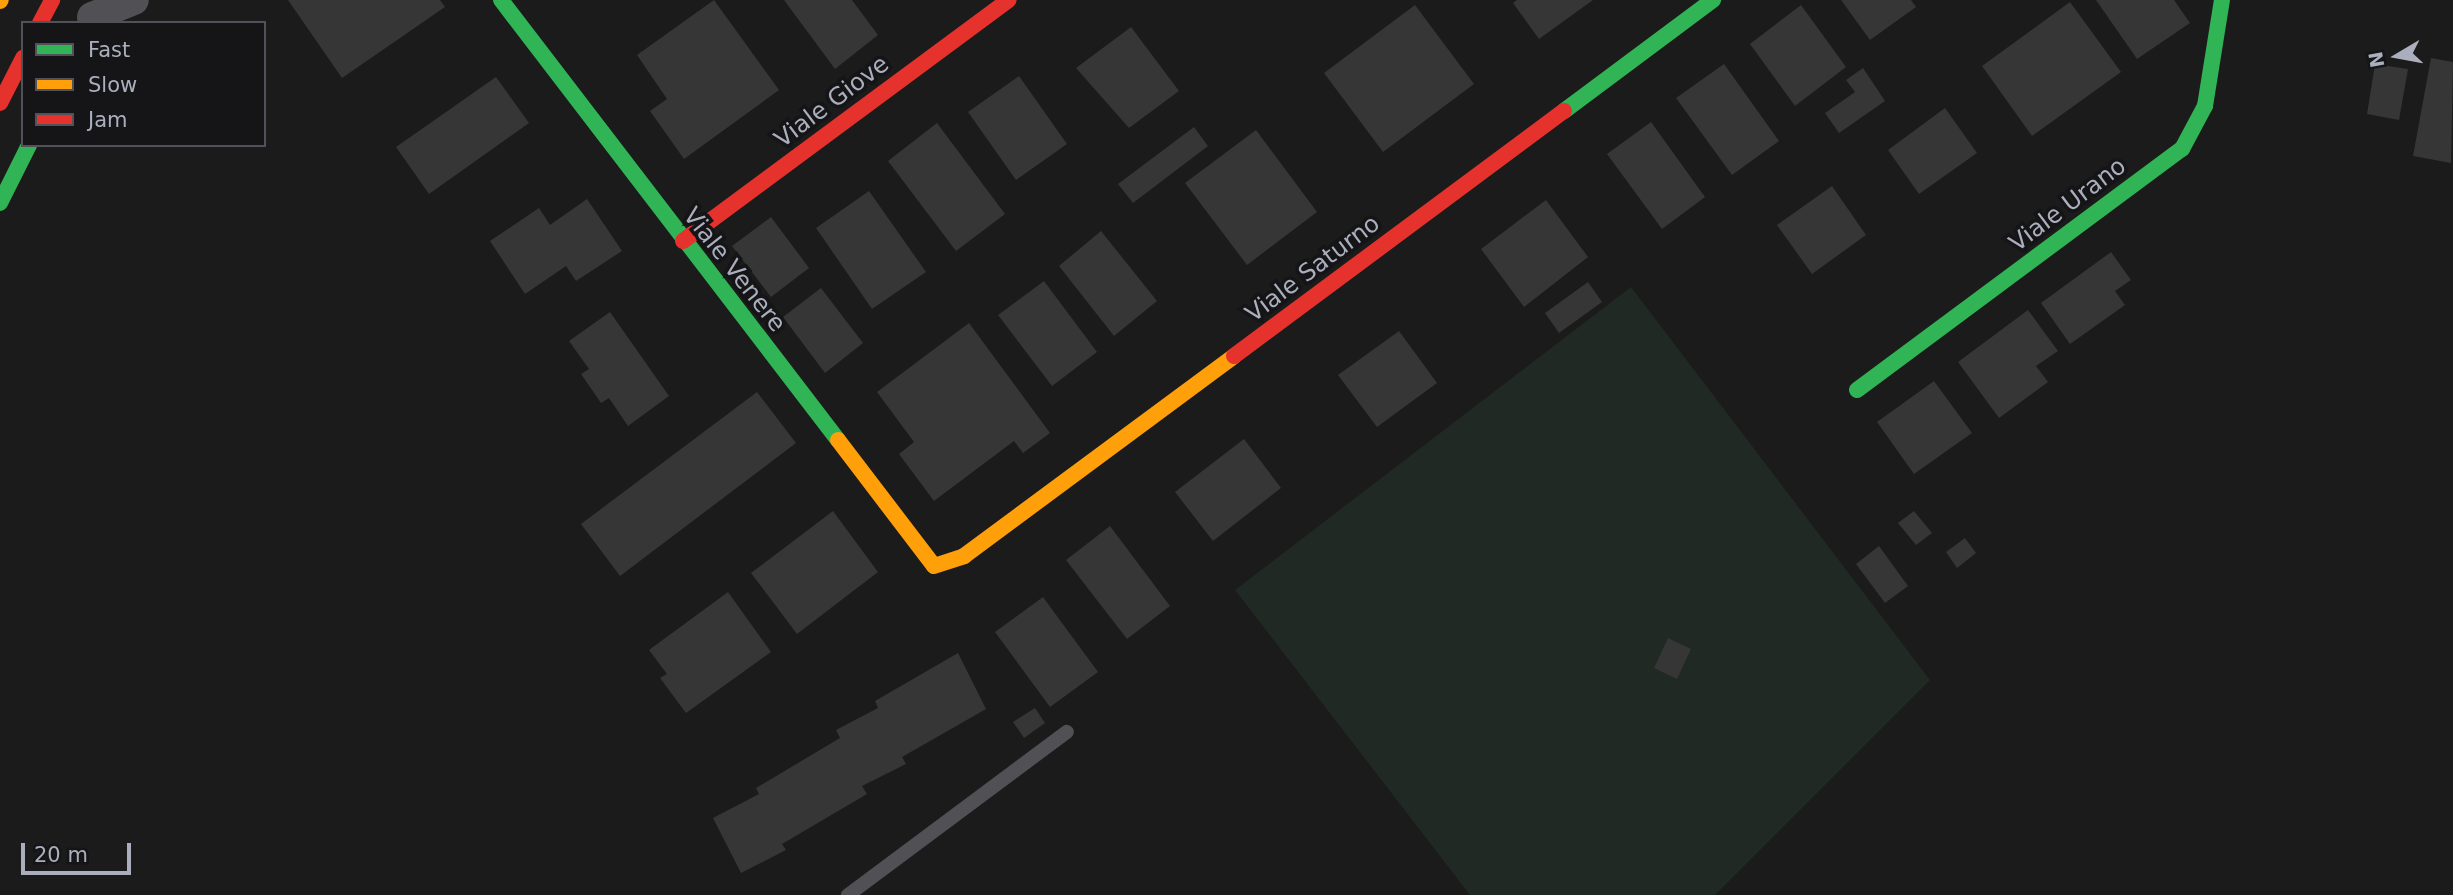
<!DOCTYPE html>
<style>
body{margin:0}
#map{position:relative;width:2453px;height:895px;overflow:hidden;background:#1b1b1b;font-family:"DejaVu Sans",sans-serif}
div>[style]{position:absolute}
.green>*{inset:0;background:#202923}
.building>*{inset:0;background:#363637}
.lane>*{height:14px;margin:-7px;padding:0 7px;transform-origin:7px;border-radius:7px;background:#515155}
.street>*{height:30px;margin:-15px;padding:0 15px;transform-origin:15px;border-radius:15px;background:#515155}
.fast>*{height:16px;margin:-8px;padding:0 8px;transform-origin:8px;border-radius:8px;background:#30b455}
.slow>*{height:16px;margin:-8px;padding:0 8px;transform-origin:8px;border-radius:8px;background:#ff9f0a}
.jam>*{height:16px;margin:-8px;padding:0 8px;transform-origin:8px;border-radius:8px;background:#e5322d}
span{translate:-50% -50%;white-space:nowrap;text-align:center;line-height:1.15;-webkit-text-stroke:7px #151517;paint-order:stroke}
.street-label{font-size:24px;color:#abaebd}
.legend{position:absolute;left:21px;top:21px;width:245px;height:126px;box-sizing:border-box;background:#151517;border:2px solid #515259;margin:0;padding:9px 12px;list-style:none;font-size:21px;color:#abaebd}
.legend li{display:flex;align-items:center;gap:14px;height:35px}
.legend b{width:35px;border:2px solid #515259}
.north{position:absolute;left:2362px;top:21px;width:70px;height:70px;-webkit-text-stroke:5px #151517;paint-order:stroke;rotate:260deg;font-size:19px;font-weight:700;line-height:28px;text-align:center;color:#abaebd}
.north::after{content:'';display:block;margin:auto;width:24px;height:32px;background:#abaebd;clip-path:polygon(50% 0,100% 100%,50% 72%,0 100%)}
.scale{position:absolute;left:21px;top:843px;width:110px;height:32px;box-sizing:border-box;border:4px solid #abaebd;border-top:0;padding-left:9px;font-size:21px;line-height:24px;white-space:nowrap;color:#abaebd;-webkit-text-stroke:5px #151517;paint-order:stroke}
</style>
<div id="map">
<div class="green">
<div style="clip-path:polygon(1631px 287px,1930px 680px,1715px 895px,1470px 895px,1235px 590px)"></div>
</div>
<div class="building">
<div style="clip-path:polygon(288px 0,440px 0,445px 7px,342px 78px)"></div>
<div style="clip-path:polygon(714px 0,779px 90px,684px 159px,650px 111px,667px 99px,637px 55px)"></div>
<div style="clip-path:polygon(784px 0,852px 0,878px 35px,835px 69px)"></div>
<div style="clip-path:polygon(1517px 0,1593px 0,1539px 39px,1513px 3px)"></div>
<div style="clip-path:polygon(1841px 0,1911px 0,1916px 7px,1870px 40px)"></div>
<div style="clip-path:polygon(2096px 0,2174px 0,2190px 23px,2137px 59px)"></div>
<div style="clip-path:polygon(2070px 2px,2121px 72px,2032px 136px,1982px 66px)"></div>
<div style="clip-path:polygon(1415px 5px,1474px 84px,1383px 152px,1324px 73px)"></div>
<div style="clip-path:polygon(1801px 5px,1846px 67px,1795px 106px,1750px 44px)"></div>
<div style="clip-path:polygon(1131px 27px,1179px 91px,1129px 128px,1076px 68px)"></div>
<div style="clip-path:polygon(2431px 58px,2453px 62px,2451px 163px,2413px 156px)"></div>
<div style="clip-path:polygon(1724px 64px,1779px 141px,1732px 175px,1676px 98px)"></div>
<div style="clip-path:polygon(2375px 64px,2408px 69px,2399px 120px,2367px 114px)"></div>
<div style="clip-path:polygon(1863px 68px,1885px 101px,1839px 133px,1825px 113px,1855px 92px,1846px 80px)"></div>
<div style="clip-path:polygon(1019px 76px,1067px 144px,1016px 180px,968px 112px)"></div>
<div style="clip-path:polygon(496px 77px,529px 123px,429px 194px,396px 147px)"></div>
<div style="clip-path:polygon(1945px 108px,1977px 153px,1919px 194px,1888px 150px)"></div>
<div style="clip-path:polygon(1651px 122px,1705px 197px,1662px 229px,1607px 154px)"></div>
<div style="clip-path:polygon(937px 123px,1005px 214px,956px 251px,888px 161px)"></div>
<div style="clip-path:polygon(1194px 127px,1208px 146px,1133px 203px,1118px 184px)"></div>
<div style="clip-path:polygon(1256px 130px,1317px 212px,1247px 265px,1185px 183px)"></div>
<div style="clip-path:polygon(1832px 186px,1866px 235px,1812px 274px,1777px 225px)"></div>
<div style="clip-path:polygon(869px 191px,926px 272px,872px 309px,816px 228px)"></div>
<div style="clip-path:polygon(587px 199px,622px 251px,576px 281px,566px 266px,525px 294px,490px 241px,539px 208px,550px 225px)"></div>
<div style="clip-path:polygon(1546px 200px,1588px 257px,1524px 307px,1481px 249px)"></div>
<div style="clip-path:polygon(771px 217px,809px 268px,771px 297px,732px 246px)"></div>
<div style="clip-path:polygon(1101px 231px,1157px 301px,1114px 336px,1059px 266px)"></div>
<div style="clip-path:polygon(2111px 252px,2131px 280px,2115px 291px,2125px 305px,2070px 344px,2041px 303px)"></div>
<div style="clip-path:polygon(1044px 281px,1097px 352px,1052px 386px,998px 315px)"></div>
<div style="clip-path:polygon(1588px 282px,1602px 302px,1559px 333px,1545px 313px)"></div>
<div style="clip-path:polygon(821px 288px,863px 343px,825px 373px,783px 317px)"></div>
<div style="clip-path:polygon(2028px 310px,2058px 351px,2036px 366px,2048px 382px,1999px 418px,1958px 362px)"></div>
<div style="clip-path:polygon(610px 312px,669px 396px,628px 426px,609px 398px,601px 403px,581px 374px,589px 369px,569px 341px)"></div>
<div style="clip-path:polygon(969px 323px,1050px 433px,1023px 453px,1014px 441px,934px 501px,899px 454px,914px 442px,877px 392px)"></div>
<div style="clip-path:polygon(1399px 331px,1437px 383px,1377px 427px,1338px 375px)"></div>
<div style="clip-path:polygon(1934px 381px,1972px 433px,1914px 474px,1877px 422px)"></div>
<div style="clip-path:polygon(757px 392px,796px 443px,620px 576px,581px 524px)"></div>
<div style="clip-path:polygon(1244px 439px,1281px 488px,1213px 541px,1175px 492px)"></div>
<div style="clip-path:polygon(833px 511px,878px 572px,797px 634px,751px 573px)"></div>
<div style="clip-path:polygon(1914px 511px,1932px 533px,1916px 545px,1898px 523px)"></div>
<div style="clip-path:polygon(1110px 526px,1170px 606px,1127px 639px,1066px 560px)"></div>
<div style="clip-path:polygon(1965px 538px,1976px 553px,1957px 568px,1946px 552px)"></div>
<div style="clip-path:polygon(1879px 546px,1908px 586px,1885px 603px,1856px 564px)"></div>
<div style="clip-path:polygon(728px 592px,771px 652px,686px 713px,660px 678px,667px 674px,649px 650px)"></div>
<div style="clip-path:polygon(1043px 597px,1098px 672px,1050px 707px,995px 632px)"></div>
<div style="clip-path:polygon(1668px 638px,1691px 649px,1677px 679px,1654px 668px)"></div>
<div style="clip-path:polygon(958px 653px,986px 709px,902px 757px,906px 764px,862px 786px,867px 794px,782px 844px,786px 850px,741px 873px,713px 818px,759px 794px,756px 788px,840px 738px,836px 730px,878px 708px,875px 701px)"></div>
<div style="clip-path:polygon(1035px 708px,1045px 723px,1024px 738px,1013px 722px)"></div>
</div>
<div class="lane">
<div style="left:848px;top:895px;width:273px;rotate:-36.7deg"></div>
</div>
<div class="street">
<div style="left:92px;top:17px;width:45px;rotate:-22deg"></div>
</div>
<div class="fast">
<div style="left:501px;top:0;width:554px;rotate:52.55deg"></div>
<div style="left:1564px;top:111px;width:186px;rotate:-36.7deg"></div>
<div style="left:0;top:203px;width:65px;rotate:-63.4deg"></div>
<div style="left:1857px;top:390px;width:405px;rotate:-36.6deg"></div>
<div style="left:2182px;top:149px;width:49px;rotate:-61.9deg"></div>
<div style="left:2205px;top:106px;width:107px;rotate:-80.9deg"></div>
</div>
<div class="slow">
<div style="left:0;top:1px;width:1px;rotate:-45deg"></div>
<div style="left:838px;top:440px;width:158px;rotate:52.7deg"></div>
<div style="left:934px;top:566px;width:32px;rotate:-18deg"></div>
<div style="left:964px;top:556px;width:336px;rotate:-36.5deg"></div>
</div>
<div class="jam">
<div style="left:40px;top:23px;width:26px;rotate:-62deg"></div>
<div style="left:0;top:103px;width:51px;rotate:-62.9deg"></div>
<div style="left:683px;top:241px;width:405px;rotate:-36.5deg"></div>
<div style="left:1234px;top:356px;width:411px;rotate:-36.6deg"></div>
</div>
<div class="street-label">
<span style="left:832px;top:102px;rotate:-37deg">Viale Giove</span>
<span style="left:2068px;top:205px;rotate:-37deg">Viale Urano</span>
<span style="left:1313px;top:269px;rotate:-37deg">Viale Saturno</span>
<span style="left:734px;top:270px;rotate:52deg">Viale Venere</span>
</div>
<ul class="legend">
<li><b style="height:9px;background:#30b455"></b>Fast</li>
<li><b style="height:9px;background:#ff9f0a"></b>Slow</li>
<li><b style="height:9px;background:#e5322d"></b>Jam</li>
</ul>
<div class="north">N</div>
<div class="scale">20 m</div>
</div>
